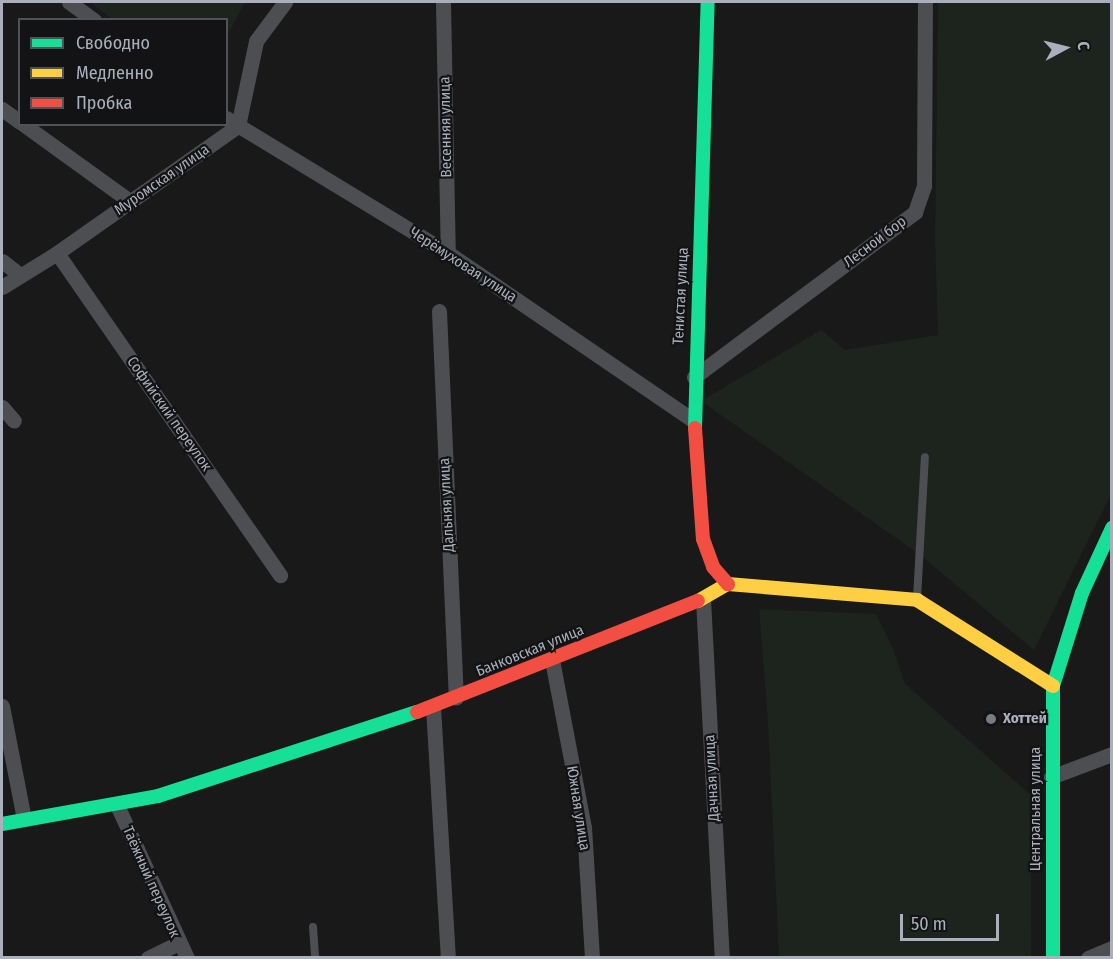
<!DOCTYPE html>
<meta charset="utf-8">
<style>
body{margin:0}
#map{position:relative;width:1113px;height:959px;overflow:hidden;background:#191919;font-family:"Fira Sans Condensed",sans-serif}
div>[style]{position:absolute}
.green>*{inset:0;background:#1c241d}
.lane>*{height:8px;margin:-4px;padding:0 4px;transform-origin:4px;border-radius:4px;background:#4d4e52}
.street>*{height:15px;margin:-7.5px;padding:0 7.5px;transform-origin:7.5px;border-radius:7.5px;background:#4d4e52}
.fast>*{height:14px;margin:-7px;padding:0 7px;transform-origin:7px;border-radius:7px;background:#16e098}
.slow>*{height:14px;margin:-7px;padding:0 7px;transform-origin:7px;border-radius:7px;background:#ffcf43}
.jam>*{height:14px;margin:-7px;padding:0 7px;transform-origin:7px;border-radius:7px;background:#f24e42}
.dots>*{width:16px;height:16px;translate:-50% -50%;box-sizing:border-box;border:3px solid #131315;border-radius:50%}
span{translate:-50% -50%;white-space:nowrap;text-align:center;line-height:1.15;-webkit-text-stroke:4.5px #131315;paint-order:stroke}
.street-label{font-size:15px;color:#a9b0bb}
.poi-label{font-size:15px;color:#a9b0bb;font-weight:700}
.left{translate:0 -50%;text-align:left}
.frame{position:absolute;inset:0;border:3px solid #a9b0bb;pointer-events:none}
.legend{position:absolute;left:18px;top:18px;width:210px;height:108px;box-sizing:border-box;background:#131315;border:2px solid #4f5257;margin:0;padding:8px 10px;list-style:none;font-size:18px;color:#a9b0bb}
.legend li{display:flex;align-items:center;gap:12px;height:30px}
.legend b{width:30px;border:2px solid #4f5257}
.north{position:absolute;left:1035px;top:18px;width:60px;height:60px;-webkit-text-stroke:4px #131315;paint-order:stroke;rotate:83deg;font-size:16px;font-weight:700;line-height:24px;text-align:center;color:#a9b0bb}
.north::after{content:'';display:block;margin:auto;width:21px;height:27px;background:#a9b0bb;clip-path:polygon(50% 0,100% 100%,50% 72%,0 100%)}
.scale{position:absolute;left:900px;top:914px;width:99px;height:27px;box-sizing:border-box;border:3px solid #a9b0bb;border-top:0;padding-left:8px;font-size:18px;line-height:21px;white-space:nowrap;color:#a9b0bb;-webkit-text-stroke:4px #131315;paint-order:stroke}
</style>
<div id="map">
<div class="green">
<div style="clip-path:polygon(90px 2px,245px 2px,227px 36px,226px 20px,112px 19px)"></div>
<div style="clip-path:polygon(938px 2px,1111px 2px,1111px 494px,1034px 650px,919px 554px,701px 401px,821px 330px,845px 350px,938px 335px,935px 241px)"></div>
<div style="clip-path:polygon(759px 609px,876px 614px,893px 649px,905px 684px,1032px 796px,1031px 957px,779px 957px,768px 722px)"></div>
</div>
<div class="lane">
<div style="left:917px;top:598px;width:141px;rotate:-86.8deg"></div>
<div style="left:313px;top:927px;width:31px;rotate:86deg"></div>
</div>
<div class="street">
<div style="left:69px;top:2px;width:31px;rotate:36deg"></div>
<div style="left:443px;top:2px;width:251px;rotate:88.9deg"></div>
<div style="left:2px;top:109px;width:22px;rotate:36deg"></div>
<div style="left:226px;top:118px;width:260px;rotate:31.3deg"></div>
<div style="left:448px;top:253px;width:298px;rotate:34.3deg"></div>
<div style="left:23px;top:124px;width:133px;rotate:35.8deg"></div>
<div style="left:57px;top:253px;width:392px;rotate:55.3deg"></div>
<div style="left:2px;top:261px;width:23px;rotate:38deg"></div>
<div style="left:2px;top:287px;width:65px;rotate:-31.7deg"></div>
<div style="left:57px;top:253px;width:221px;rotate:-35.1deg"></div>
<div style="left:238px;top:126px;width:87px;rotate:-78deg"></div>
<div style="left:256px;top:41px;width:49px;rotate:-53.4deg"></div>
<div style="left:439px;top:311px;width:387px;rotate:87.5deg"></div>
<div style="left:694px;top:377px;width:276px;rotate:-36.7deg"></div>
<div style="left:915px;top:212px;width:28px;rotate:-71deg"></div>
<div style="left:924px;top:186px;width:184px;rotate:-89.7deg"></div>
<div style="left:2px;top:407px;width:18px;rotate:49deg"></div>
<div style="left:703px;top:599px;width:360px;rotate:87deg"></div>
<div style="left:552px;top:660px;width:170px;rotate:79.2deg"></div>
<div style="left:584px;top:827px;width:131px;rotate:86.5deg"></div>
<div style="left:2px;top:706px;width:115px;rotate:79deg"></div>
<div style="left:433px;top:707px;width:251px;rotate:86.6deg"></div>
<div style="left:1051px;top:777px;width:65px;rotate:-20.7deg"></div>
<div style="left:117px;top:805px;width:168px;rotate:65.4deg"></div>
<div style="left:148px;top:958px;width:34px;rotate:-26deg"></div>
<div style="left:1088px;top:958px;width:26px;rotate:-23deg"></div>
</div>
<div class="fast">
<div style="left:695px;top:428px;width:426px;rotate:-88.3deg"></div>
<div style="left:2px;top:824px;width:158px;rotate:-10.2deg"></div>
<div style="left:158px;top:796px;width:272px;rotate:-18deg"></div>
<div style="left:1053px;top:958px;width:272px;rotate:-90deg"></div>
<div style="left:1053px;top:686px;width:97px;rotate:-72.7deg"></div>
<div style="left:1082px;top:593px;width:72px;rotate:-65.2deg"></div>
</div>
<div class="slow">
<div style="left:698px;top:601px;width:34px;rotate:-30deg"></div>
<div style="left:728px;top:584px;width:190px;rotate:4.8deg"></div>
<div style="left:917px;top:600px;width:161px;rotate:32.3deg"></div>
</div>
<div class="jam">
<div style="left:695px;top:428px;width:111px;rotate:85.9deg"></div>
<div style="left:703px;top:539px;width:30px;rotate:70deg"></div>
<div style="left:713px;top:567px;width:23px;rotate:49deg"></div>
<div style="left:417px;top:712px;width:302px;rotate:-21.6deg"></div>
</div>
<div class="dots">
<div style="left:991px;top:719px;background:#777b82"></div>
</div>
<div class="street-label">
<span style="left:446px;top:127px;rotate:-91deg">Весенняя улица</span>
<span style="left:162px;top:180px;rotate:-35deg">Муромская улица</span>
<span style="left:875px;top:242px;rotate:-37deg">Лесной бор</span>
<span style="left:463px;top:265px;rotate:33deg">Черёмуховая улица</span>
<span style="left:681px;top:296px;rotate:-87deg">Тенистая улица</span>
<span style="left:169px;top:414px;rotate:55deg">Софийский переулок</span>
<span style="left:447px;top:505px;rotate:-93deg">Дальняя улица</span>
<span style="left:530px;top:651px;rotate:-22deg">Банковская улица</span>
<span style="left:712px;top:778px;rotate:-93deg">Дачная улица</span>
<span style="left:578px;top:808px;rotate:81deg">Южная улица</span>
<span style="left:1036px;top:809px;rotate:-90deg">Центральная улица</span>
<span style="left:151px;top:882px;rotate:66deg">Таёжный переулок</span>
</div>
<div class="poi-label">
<span class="left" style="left:1003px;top:719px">Хоттей</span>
</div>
<div class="frame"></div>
<ul class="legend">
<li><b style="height:8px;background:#16e098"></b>Свободно</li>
<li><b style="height:8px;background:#ffcf43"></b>Медленно</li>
<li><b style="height:8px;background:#f24e42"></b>Пробка</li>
</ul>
<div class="north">С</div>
<div class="scale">50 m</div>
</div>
